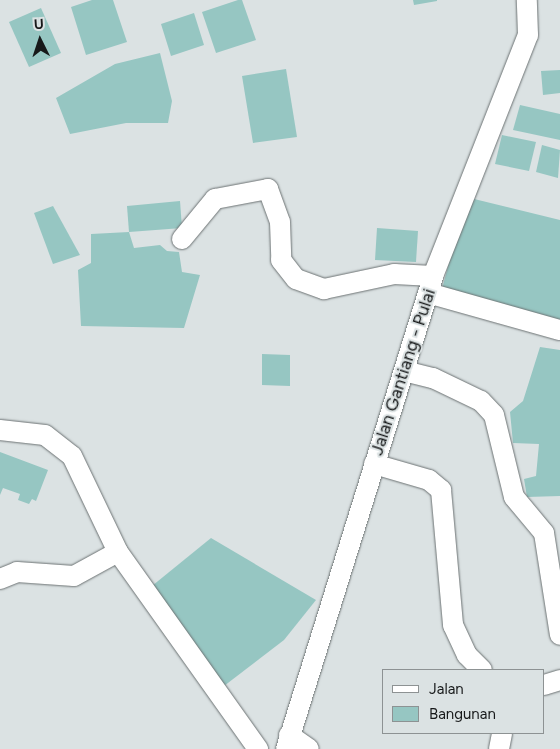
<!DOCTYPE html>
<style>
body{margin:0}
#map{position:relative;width:560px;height:749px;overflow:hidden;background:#dbe2e3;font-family:Figtree,sans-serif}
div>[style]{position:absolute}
.building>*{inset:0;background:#96c6c2}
.roads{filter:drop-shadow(0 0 1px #6c7273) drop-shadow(0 0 1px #6c7273)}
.minor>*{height:20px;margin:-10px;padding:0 10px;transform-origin:10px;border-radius:10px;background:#fff}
span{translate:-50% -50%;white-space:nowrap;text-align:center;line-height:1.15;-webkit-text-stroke:4px #dbe2e3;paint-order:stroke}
.street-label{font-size:18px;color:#17191a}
.legend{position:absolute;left:382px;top:669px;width:162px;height:65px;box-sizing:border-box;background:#dbe2e3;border:1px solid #8d9293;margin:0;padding:6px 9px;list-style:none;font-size:15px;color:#17191a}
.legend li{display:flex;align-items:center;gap:10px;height:25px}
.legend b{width:25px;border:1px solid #8d9293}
.north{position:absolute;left:15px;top:15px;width:50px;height:50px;-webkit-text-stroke:4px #dbe2e3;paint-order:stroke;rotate:356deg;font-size:14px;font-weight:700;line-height:20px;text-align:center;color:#17191a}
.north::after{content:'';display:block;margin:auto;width:18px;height:22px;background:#17191a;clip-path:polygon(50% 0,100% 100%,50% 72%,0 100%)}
</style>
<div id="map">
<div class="building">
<div style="clip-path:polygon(92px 0,113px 0,127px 42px,86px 55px,71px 7px)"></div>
<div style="clip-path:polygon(238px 0,242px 0,256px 40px,216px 53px,202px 12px)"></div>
<div style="clip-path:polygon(413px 0,437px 0,437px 1px,414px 5px)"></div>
<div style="clip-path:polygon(41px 8px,61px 53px,29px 67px,9px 22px)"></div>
<div style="clip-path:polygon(194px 13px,204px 45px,171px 56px,161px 24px)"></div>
<div style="clip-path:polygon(160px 53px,172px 101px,168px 123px,126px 123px,70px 134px,56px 98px,115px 64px)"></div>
<div style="clip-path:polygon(286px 69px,297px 137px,253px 143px,242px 76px)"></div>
<div style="clip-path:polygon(560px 70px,560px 93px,543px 95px,541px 71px)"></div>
<div style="clip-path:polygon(520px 105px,560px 114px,560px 140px,513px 130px)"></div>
<div style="clip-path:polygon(502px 135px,536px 142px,529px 171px,495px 164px)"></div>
<div style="clip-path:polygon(542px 145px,560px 150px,558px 178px,536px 172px)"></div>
<div style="clip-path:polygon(466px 197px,560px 220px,560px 327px,440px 297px)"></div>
<div style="clip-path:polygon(180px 201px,182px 228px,129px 232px,127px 206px)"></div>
<div style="clip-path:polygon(53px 206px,80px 255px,53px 264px,34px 213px)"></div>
<div style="clip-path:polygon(377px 228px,418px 231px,416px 262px,375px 260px)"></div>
<div style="clip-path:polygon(129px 232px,134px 248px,160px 245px,167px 251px,179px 252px,182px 272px,200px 275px,184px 328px,81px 326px,78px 270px,91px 263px,91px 234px)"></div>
<div style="clip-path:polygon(540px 347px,560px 350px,560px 496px,527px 497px,524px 479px,536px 476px,539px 444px,513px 443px,510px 412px,523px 401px)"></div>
<div style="clip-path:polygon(262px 354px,290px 355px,290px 386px,262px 385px)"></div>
<div style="clip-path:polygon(0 452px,48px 470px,36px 501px,32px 499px,29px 504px,18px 500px,20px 494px,3px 488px,0 495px)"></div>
<div style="clip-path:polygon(211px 538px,316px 600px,284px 640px,224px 686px,147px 590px)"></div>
</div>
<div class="roads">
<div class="minor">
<div style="left:182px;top:239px;width:52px;rotate:-50.5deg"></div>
<div style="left:215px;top:199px;width:54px;rotate:-10.7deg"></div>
<div style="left:268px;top:189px;width:35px;rotate:70deg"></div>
<div style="left:280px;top:222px;width:38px;rotate:88deg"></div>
<div style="left:281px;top:260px;width:24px;rotate:52deg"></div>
<div style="left:296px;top:279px;width:30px;rotate:20deg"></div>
<div style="left:324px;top:289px;width:72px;rotate:-12.1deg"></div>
<div style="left:394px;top:274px;width:39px;rotate:3deg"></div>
<div style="left:428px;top:293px;width:137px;rotate:15.7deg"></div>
<div style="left:404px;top:371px;width:30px;rotate:14deg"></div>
<div style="left:433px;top:378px;width:53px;rotate:25.6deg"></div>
<div style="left:481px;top:401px;width:19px;rotate:47deg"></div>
<div style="left:494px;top:415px;width:84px;rotate:76.3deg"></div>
<div style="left:514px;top:497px;width:47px;rotate:50.2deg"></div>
<div style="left:544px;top:533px;width:103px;rotate:81.1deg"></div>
<div style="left:0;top:430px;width:45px;rotate:6.3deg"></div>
<div style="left:45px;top:435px;width:34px;rotate:38deg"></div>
<div style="left:72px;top:456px;width:106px;rotate:64.4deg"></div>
<div style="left:118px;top:552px;width:242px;rotate:54.6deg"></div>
<div style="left:374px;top:464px;width:57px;rotate:16.2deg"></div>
<div style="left:429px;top:480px;width:16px;rotate:40deg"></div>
<div style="left:441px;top:490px;width:136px;rotate:84.9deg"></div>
<div style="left:453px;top:625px;width:33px;rotate:65deg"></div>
<div style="left:467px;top:655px;width:21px;rotate:45deg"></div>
<div style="left:0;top:579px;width:18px;rotate:-22deg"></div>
<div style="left:17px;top:572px;width:57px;rotate:4deg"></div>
<div style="left:74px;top:576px;width:50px;rotate:-28.6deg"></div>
<div style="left:544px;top:685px;width:17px;rotate:-17deg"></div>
<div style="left:289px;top:735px;width:24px;rotate:35deg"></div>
<div style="left:286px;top:749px;width:495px;rotate:-72.7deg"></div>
<div style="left:433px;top:276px;width:259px;rotate:-68.5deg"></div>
<div style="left:528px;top:35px;width:35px;rotate:-92deg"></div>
<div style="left:499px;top:749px;width:16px;rotate:-79deg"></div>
</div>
</div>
<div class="street-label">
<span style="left:403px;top:372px;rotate:-72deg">Jalan Gantiang - Pulai</span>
</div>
<ul class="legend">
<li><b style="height:6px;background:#fff"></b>Jalan</li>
<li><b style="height:14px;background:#96c6c2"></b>Bangunan</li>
</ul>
<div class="north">U</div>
</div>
